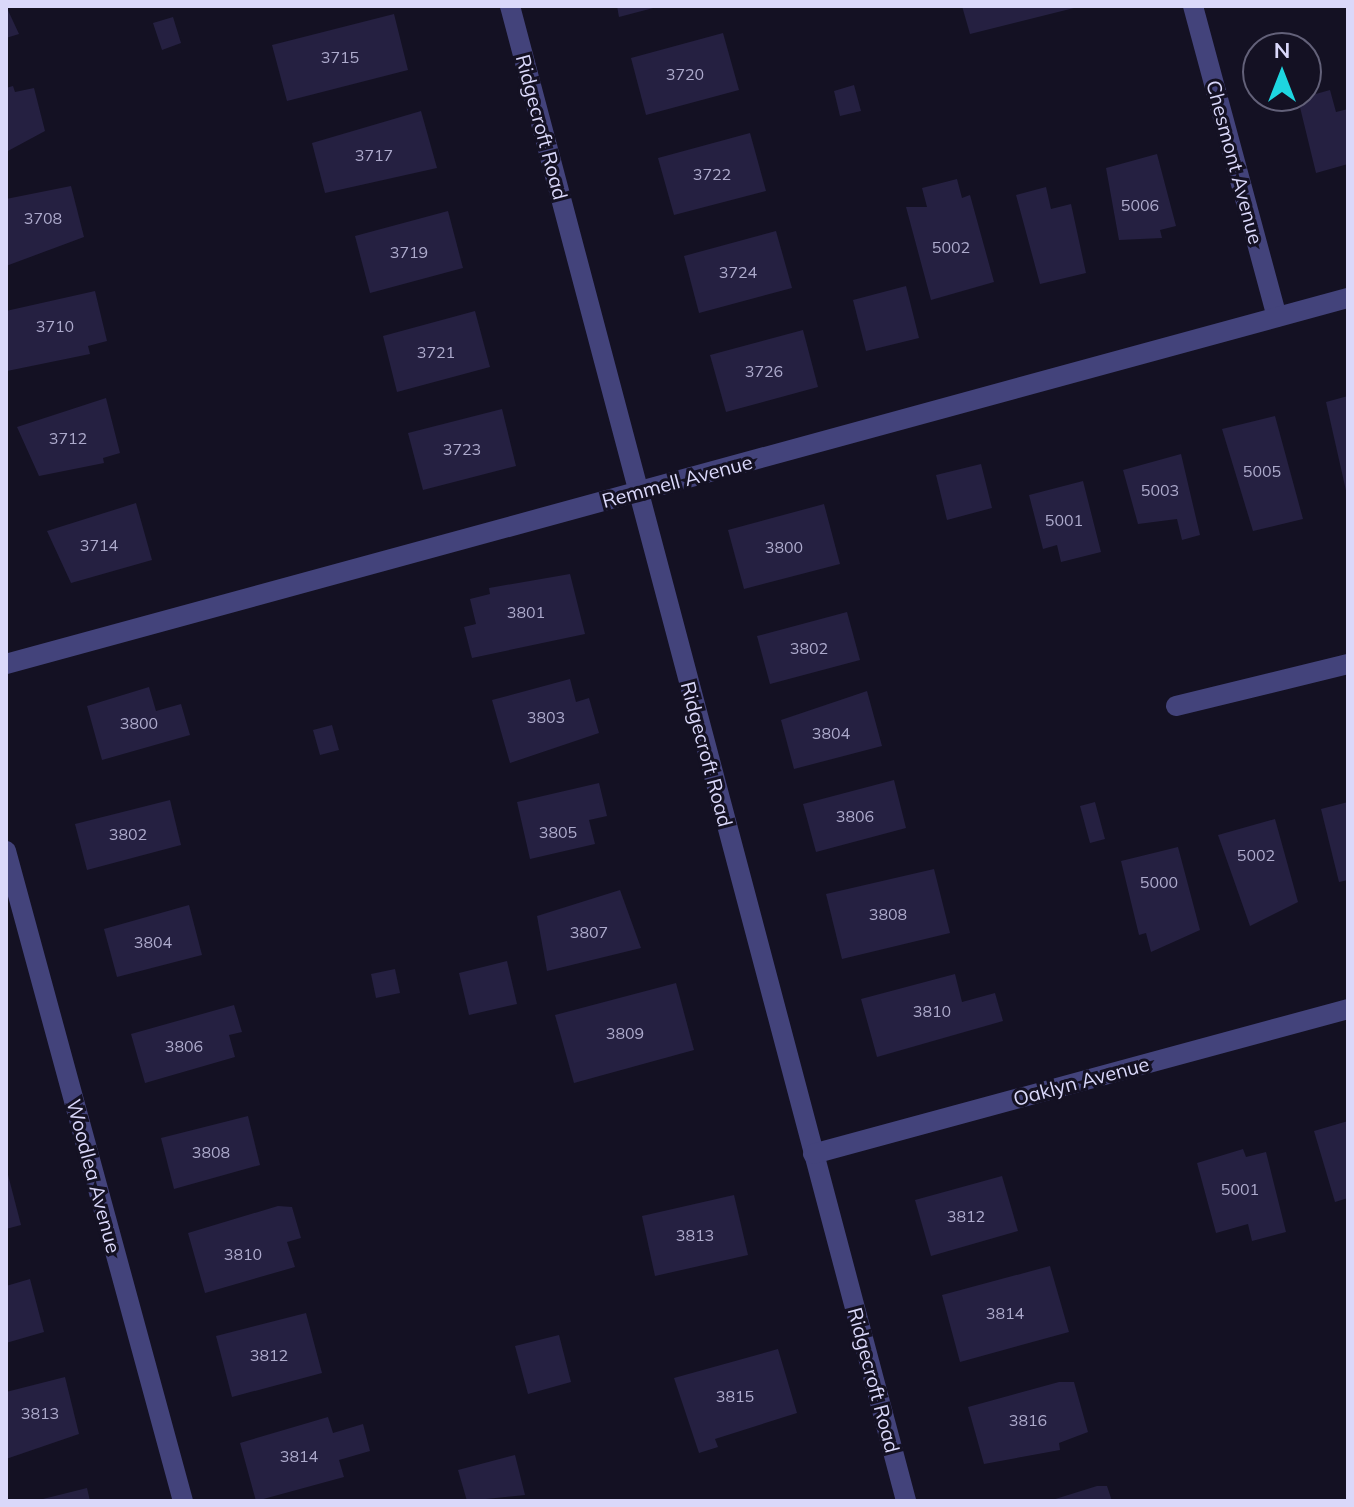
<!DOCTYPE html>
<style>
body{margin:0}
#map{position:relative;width:1354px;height:1507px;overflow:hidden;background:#141123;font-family:Mulish,sans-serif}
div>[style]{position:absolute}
.building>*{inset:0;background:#252041}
.minor>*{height:20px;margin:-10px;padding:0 10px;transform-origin:10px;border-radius:10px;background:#43437b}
span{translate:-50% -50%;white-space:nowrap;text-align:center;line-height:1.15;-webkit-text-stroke:6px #141123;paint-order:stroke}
.number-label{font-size:16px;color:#adaacc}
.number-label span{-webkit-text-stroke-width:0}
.street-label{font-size:20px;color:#dad8fa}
.frame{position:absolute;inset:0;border:8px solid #dad8fa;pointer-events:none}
.north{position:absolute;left:1242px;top:32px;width:80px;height:80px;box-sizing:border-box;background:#141123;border:2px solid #636179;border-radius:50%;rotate:0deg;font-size:22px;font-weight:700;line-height:32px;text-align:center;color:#dad8fa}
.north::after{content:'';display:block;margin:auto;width:28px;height:36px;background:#1ed6e0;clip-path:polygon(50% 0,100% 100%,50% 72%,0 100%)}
</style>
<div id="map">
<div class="building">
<div style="clip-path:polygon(6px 6px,19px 34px,6px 38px)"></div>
<div style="clip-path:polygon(617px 6px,657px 6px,657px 7px,619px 17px)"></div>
<div style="clip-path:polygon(962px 6px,1078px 6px,1078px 7px,970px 34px)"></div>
<div style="clip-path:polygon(394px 14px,408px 70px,287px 101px,272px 45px)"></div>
<div style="clip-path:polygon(173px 17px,181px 43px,162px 50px,153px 23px)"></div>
<div style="clip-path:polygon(723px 33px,739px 90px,646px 115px,631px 58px)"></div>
<div style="clip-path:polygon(854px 85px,861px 111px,840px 116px,834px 91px)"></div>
<div style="clip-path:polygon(13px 86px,15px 92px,34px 88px,45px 131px,6px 152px,6px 88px)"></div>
<div style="clip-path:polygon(1330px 90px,1336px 112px,1348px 109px,1348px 164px,1316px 173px,1298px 99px)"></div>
<div style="clip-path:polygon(421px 111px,437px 168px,325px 193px,312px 143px)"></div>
<div style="clip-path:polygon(750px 133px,766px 191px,674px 215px,658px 158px)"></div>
<div style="clip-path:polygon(1157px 154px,1176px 226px,1160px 230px,1162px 238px,1119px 240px,1106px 168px)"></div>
<div style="clip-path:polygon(957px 179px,962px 198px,970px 195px,994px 282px,931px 300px,906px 207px,927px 207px,922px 188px)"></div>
<div style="clip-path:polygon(71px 186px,84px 237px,6px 266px,6px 199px)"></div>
<div style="clip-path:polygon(1046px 187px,1051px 209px,1071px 204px,1086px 273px,1040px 284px,1016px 195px)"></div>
<div style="clip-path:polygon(448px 211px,463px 268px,370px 293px,355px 236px)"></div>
<div style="clip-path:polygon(776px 231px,792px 288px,699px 313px,684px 256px)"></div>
<div style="clip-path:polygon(906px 286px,919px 338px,866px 351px,853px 300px)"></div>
<div style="clip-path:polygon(95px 291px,107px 341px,88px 346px,90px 354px,7px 371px,6px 311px)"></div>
<div style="clip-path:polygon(475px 311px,490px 367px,397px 392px,383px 336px)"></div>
<div style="clip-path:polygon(803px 330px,818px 387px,726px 412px,710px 355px)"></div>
<div style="clip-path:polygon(1348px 396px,1348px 495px,1347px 495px,1326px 402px)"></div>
<div style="clip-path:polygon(106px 398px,120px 453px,103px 458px,104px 463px,39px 476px,17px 427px)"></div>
<div style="clip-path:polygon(502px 409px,516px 466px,423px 490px,408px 433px)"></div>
<div style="clip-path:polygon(1275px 416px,1303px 519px,1253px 531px,1222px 429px)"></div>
<div style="clip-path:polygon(1181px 454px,1200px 535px,1182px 540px,1177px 519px,1138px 524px,1123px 470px)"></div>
<div style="clip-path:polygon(981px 464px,992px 508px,947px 520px,936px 475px)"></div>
<div style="clip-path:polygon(1083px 481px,1101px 552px,1061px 562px,1057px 545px,1043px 549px,1029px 495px)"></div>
<div style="clip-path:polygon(136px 503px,152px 560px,71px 583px,47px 531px)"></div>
<div style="clip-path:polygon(824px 504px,840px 564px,744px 589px,728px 530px)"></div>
<div style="clip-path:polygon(570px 574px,585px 634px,472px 658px,464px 627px,476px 624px,470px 599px,490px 594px,489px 588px)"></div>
<div style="clip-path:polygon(847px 612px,860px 660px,770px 684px,757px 636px)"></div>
<div style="clip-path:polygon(570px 679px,576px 702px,589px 698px,599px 733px,510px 763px,492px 700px)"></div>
<div style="clip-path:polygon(149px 687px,156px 711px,181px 704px,190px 735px,102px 760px,87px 706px)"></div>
<div style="clip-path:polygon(867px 691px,882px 746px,794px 769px,781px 720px)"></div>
<div style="clip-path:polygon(332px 725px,339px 750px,320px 755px,313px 730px)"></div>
<div style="clip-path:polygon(894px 780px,906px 828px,816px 852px,803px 804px)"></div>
<div style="clip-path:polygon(599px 783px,607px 816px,589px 820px,595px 844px,530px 859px,517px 802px)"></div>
<div style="clip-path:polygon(170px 800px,181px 845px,87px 870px,75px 824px)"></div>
<div style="clip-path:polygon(1095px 802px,1105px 839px,1090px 843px,1080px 806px)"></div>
<div style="clip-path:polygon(1348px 802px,1348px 880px,1339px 882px,1321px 809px)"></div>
<div style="clip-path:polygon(1275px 819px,1298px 902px,1250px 926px,1218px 835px)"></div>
<div style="clip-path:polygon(1178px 847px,1200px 930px,1151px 952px,1146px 933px,1139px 935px,1121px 861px)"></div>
<div style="clip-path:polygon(934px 869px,950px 933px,842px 959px,826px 894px)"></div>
<div style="clip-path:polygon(620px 890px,641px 948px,547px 971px,537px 916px)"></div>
<div style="clip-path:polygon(189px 905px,202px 955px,117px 977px,104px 929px)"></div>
<div style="clip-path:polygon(507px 961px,517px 1004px,469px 1015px,459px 973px)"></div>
<div style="clip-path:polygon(395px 969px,400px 993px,376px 998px,371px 974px)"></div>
<div style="clip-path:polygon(955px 974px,962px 1002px,995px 993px,1003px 1021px,877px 1057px,861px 999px)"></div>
<div style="clip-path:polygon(676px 983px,694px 1050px,574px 1083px,555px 1015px)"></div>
<div style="clip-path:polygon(234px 1005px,242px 1032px,229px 1035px,235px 1057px,145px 1083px,131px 1034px)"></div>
<div style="clip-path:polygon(248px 1116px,260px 1165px,174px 1189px,161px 1138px)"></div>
<div style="clip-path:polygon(1348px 1121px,1348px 1198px,1335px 1202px,1314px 1131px)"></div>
<div style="clip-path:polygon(1243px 1149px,1246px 1157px,1266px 1152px,1286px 1232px,1252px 1241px,1248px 1224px,1216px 1233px,1197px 1163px)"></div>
<div style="clip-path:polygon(7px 1171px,21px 1225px,6px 1229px,6px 1172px)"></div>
<div style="clip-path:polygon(1002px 1176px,1018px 1231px,931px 1256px,915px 1200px)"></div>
<div style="clip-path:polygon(734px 1195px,748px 1255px,655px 1276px,642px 1216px)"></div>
<div style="clip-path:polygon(278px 1206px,292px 1207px,301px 1238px,287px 1242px,295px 1267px,205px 1293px,188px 1233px)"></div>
<div style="clip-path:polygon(1050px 1266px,1069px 1332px,960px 1362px,942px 1295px)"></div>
<div style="clip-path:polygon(30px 1279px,44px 1332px,6px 1343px,6px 1286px)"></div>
<div style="clip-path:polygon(306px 1313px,322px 1373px,232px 1397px,216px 1336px)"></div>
<div style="clip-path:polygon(559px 1335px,571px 1382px,528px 1394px,515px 1346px)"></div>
<div style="clip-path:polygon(778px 1349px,797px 1413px,715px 1439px,718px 1447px,699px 1453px,674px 1378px)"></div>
<div style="clip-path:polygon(65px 1377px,79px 1434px,6px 1459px,6px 1392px)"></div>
<div style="clip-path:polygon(1059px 1382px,1074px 1382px,1088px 1432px,1059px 1443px,1060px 1450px,984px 1464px,968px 1407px)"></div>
<div style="clip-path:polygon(328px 1417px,333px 1433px,363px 1424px,370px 1451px,339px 1460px,344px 1477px,256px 1501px,240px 1443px)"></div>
<div style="clip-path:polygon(515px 1455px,525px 1495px,467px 1501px,458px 1470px)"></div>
<div style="clip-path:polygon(1107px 1486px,1112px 1501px,1049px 1501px,1097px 1486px)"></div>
<div style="clip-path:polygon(87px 1488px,90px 1501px,39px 1501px,39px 1500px)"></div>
</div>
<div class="minor">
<div style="left:510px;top:6px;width:1547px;rotate:75.16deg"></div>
<div style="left:1193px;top:6px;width:322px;rotate:74.9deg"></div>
<div style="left:6px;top:664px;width:1391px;rotate:-15.26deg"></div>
<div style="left:1176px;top:706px;width:177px;rotate:-13.7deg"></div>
<div style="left:6px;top:851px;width:674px;rotate:74.77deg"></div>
<div style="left:813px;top:1154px;width:554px;rotate:-15.16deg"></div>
</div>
<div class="number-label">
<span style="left:340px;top:57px">3715</span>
<span style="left:685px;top:74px">3720</span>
<span style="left:374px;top:155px">3717</span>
<span style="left:712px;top:174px">3722</span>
<span style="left:1140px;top:205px">5006</span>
<span style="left:43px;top:218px">3708</span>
<span style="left:951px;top:247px">5002</span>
<span style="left:409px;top:252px">3719</span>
<span style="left:738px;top:272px">3724</span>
<span style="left:55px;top:326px">3710</span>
<span style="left:436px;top:352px">3721</span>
<span style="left:764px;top:371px">3726</span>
<span style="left:68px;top:438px">3712</span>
<span style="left:462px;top:449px">3723</span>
<span style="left:1262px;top:471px">5005</span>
<span style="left:1160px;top:490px">5003</span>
<span style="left:1064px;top:520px">5001</span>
<span style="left:99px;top:545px">3714</span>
<span style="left:784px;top:547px">3800</span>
<span style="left:526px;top:612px">3801</span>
<span style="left:809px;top:648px">3802</span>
<span style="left:546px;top:717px">3803</span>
<span style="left:139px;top:723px">3800</span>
<span style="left:831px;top:733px">3804</span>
<span style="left:855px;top:816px">3806</span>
<span style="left:558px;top:832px">3805</span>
<span style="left:128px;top:834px">3802</span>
<span style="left:1256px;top:855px">5002</span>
<span style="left:1159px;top:882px">5000</span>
<span style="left:888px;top:914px">3808</span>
<span style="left:589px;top:932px">3807</span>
<span style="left:153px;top:942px">3804</span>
<span style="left:932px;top:1011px">3810</span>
<span style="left:625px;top:1033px">3809</span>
<span style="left:184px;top:1046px">3806</span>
<span style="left:211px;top:1152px">3808</span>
<span style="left:1240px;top:1189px">5001</span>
<span style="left:966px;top:1216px">3812</span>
<span style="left:695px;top:1235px">3813</span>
<span style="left:243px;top:1254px">3810</span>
<span style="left:1005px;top:1313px">3814</span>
<span style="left:269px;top:1355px">3812</span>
<span style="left:735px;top:1396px">3815</span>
<span style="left:40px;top:1413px">3813</span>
<span style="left:1028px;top:1420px">3816</span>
<span style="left:299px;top:1456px">3814</span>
</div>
<div class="street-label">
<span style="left:542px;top:127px;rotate:75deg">Ridgecroft Road</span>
<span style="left:1235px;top:162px;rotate:75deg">Chesmont Avenue</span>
<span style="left:677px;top:481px;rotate:-15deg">Remmell Avenue</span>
<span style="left:707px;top:754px;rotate:75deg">Ridgecroft Road</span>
<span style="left:1081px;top:1081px;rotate:-15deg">Oaklyn Avenue</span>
<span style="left:94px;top:1176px;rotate:75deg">Woodlea Avenue</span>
<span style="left:874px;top:1380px;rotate:75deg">Ridgecroft Road</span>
</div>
<div class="frame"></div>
<div class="north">N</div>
</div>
